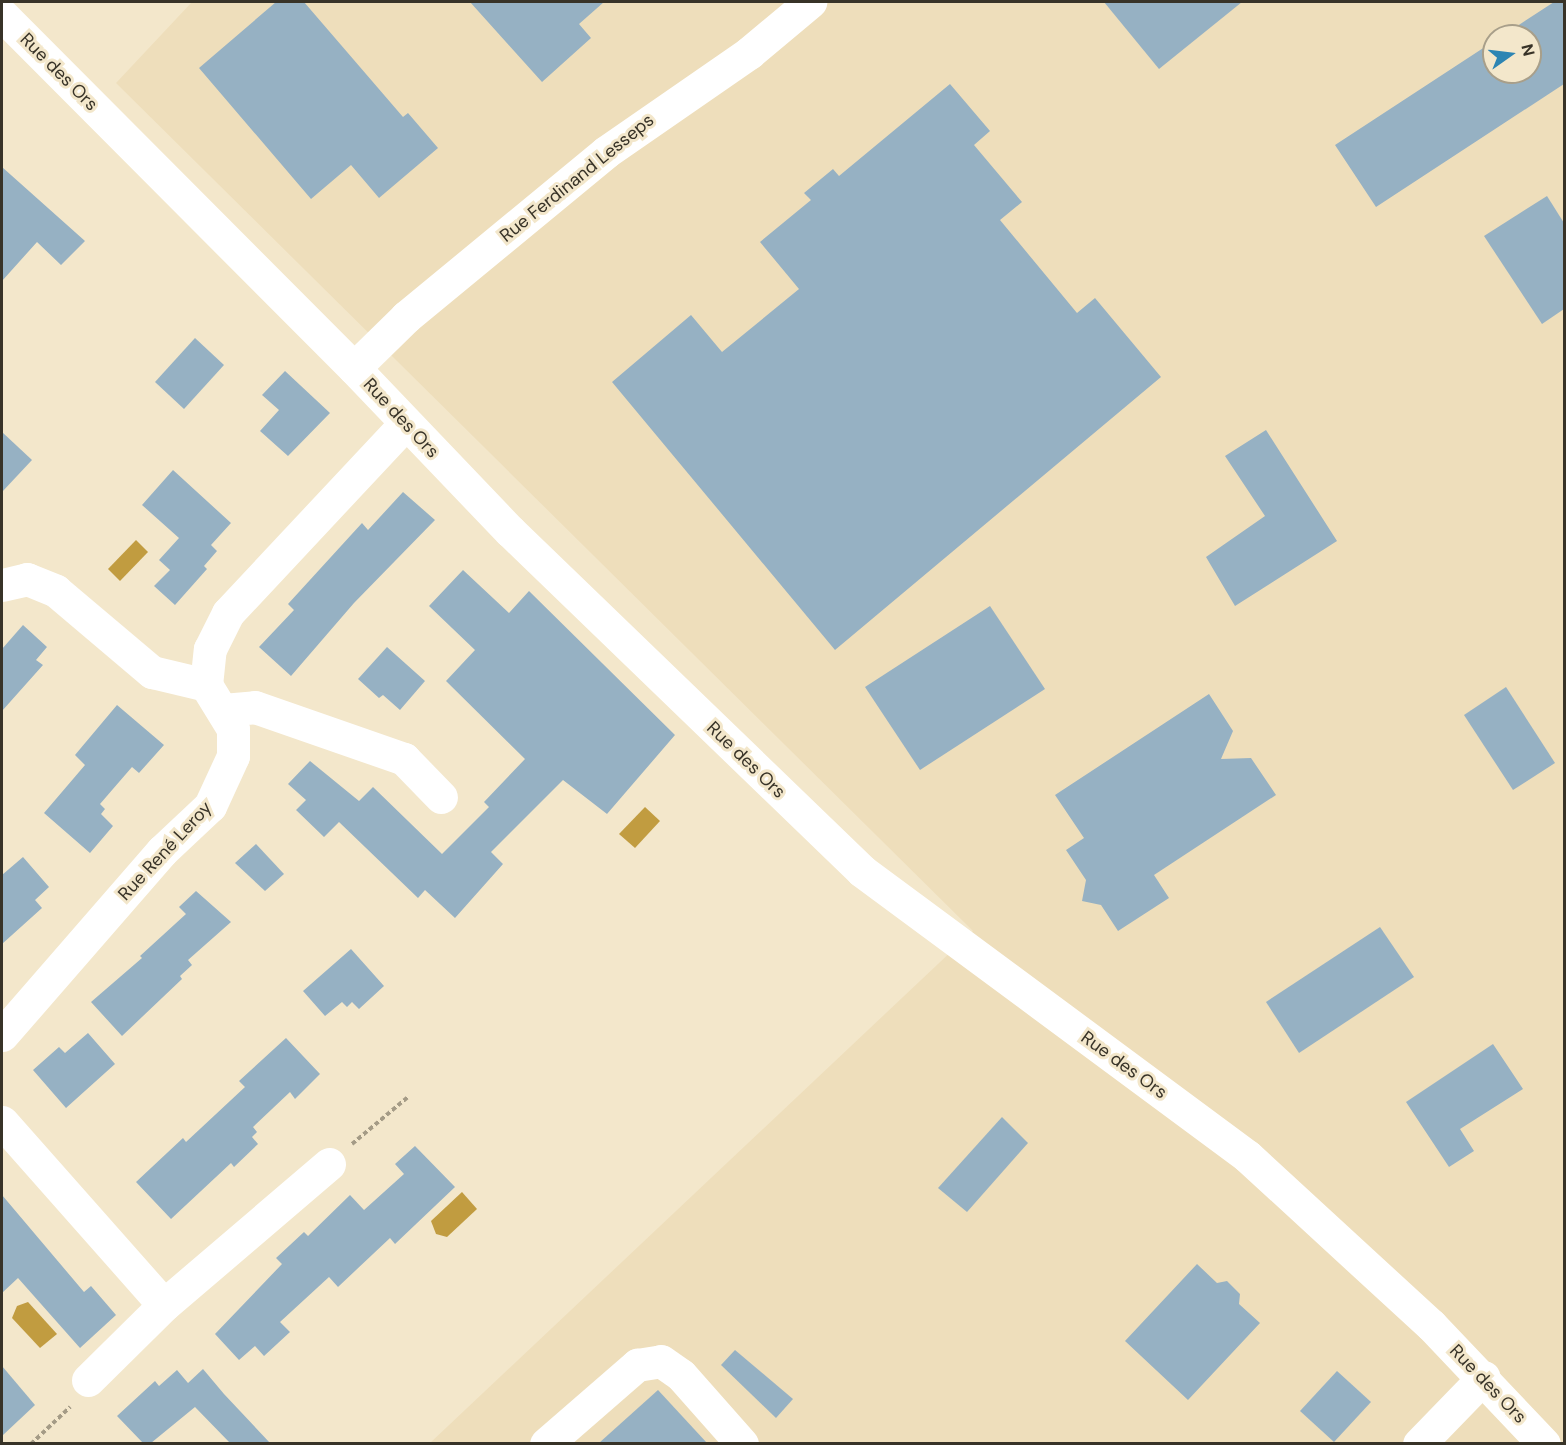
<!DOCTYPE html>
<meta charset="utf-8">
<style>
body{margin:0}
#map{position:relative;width:1566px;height:1445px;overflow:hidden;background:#f3e7cb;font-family:"DM Sans",sans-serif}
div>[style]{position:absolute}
.built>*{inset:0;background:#eedebb}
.water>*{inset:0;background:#c19c40}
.building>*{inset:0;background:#96b1c3}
.path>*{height:4px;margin-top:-2px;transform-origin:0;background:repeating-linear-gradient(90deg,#a49b86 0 4.5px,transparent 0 7.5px)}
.minor>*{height:33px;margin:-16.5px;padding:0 16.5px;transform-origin:16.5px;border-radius:16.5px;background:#fff}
span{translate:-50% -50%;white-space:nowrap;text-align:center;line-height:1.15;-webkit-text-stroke:6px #f3e7cb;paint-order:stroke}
.street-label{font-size:18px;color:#383328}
.frame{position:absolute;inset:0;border:3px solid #383328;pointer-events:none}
.north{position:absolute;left:1482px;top:24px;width:60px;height:60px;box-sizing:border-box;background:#f3e7cb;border:2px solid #a89f8a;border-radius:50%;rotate:76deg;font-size:16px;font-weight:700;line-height:24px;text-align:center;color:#383328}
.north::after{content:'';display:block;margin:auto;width:21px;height:27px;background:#2d85b3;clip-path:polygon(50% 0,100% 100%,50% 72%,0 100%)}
</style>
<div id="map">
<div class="built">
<div style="clip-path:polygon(evenodd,192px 2px,1564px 2px,1564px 1443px,430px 1443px,973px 931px,116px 83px,192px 2px,1494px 36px,1530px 36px,1530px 72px,1494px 72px,1494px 36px)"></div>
</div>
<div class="water">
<div style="clip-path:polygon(136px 540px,148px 552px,120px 581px,108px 569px)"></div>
<div style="clip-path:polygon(645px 807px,660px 821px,635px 848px,619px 834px)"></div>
<div style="clip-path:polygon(462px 1192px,477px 1209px,447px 1237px,436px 1234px,431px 1221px)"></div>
<div style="clip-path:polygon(28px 1302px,57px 1334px,40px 1348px,12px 1318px,17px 1306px)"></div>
</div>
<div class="building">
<div style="clip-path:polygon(276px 2px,304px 2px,403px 117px,408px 113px,438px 148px,379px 198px,351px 165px,311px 199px,199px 68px)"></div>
<div style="clip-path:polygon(470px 2px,604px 2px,579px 24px,591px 38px,542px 82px)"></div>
<div style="clip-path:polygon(1104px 2px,1242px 2px,1159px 69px)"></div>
<div style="clip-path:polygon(1554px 2px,1564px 2px,1564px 84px,1376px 207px,1335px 145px,1494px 41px,1494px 72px,1530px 72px,1530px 36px,1502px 36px)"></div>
<div style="clip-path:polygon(950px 84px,990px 131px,974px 145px,1022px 202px,1000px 220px,1077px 313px,1095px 298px,1161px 377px,835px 650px,612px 382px,691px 315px,722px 352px,799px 289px,760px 242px,811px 200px,804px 193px,833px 169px,839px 176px)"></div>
<div style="clip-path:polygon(2px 167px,85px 241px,61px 265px,37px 242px,2px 281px)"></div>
<div style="clip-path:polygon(1547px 196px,1564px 223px,1564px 309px,1542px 324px,1484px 236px)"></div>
<div style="clip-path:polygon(195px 338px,224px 365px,184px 409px,155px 382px)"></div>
<div style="clip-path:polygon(285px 371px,330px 413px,288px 456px,260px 431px,279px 410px,262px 395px)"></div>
<div style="clip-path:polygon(1266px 430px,1337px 541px,1235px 606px,1206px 557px,1265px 516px,1225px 456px)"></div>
<div style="clip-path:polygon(2px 432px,32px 460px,2px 492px)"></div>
<div style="clip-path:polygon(173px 470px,231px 523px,211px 545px,217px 551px,204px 566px,207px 569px,175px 605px,154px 586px,170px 570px,159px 560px,179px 538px,142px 505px)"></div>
<div style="clip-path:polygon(403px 492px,435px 520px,354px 603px,291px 676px,259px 647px,294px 610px,288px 604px,362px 523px,368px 530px)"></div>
<div style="clip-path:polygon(463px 570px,509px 613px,529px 591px,675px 735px,607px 814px,563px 780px,491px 852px,503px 864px,455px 918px,425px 890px,418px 898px,339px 822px,324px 837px,296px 810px,306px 800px,288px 784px,310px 761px,359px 801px,373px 787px,442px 854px,489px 807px,484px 802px,525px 759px,446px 681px,475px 650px,429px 606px)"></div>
<div style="clip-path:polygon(990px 606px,1045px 689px,920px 770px,865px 687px)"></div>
<div style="clip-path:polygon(23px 625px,47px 647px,36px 660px,43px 665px,2px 711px,2px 649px)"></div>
<div style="clip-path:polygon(387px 647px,425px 681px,400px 710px,383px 695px,379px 698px,358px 679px)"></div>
<div style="clip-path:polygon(1506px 687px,1555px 763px,1513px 790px,1464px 715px)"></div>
<div style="clip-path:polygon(1209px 694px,1233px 731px,1221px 759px,1251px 758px,1276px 795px,1154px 875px,1169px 898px,1118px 931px,1101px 905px,1082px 901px,1086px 880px,1066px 850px,1084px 838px,1055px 795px)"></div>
<div style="clip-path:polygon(117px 705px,164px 745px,139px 773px,132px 767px,100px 804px,105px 809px,101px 814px,113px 826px,90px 853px,44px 813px,85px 765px,75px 755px)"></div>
<div style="clip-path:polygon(256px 844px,284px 874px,265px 891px,235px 863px)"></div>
<div style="clip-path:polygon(23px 857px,49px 887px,35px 900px,42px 908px,2px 944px,2px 875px)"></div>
<div style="clip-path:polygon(196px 891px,231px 922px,188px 960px,192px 965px,180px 976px,182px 979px,122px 1036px,91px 1002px,142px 958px,140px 956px,186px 914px,179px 907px)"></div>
<div style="clip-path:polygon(1380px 927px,1414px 977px,1299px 1053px,1266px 1002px)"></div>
<div style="clip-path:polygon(351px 949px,384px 986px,359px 1009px,352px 1002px,347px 1007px,342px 1002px,325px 1016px,303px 991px)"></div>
<div style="clip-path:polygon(88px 1033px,115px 1064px,66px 1108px,33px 1070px,59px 1047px,65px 1053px)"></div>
<div style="clip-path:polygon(286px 1038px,320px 1074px,295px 1099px,290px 1092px,253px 1127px,257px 1132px,252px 1137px,258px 1144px,234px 1167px,231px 1163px,171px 1219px,136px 1182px,183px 1138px,186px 1142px,245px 1087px,239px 1081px)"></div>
<div style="clip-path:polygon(1493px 1044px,1523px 1089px,1460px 1129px,1474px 1151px,1449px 1167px,1406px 1102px)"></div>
<div style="clip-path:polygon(1002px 1117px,1028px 1143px,967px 1212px,938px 1188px)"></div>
<div style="clip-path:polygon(415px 1146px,455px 1187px,395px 1244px,390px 1238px,338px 1287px,329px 1277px,280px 1322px,290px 1332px,264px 1356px,255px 1346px,239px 1360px,215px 1334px,282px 1264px,276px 1258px,304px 1232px,308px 1236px,350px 1195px,364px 1210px,404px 1174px,395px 1164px)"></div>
<div style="clip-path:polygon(2px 1195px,84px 1292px,91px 1286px,116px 1315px,80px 1348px,18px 1278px,2px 1293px)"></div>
<div style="clip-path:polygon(1197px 1264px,1217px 1283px,1227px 1281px,1240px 1294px,1239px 1304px,1260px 1323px,1188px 1400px,1125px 1341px)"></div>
<div style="clip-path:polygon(735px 1350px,793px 1399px,776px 1418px,721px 1365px)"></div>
<div style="clip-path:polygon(2px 1366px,35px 1405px,2px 1436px)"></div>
<div style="clip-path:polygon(203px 1369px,224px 1394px,270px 1443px,230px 1443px,195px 1407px,151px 1443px,143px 1443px,117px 1416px,155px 1381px,159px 1386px,177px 1370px,188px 1383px)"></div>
<div style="clip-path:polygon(1337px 1371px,1371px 1402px,1334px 1442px,1300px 1411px)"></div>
<div style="clip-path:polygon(658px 1390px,707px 1443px,599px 1443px)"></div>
</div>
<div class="path">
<div style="left:352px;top:1144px;width:73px;rotate:-40deg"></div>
<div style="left:31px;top:1444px;width:54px;rotate:-43.5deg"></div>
</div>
<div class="minor">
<div style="left:2px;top:15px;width:499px;rotate:45.1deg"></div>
<div style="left:354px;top:368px;width:226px;rotate:46.3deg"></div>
<div style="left:510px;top:531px;width:489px;rotate:44deg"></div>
<div style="left:862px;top:871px;width:479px;rotate:36.5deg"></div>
<div style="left:1247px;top:1156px;width:250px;rotate:42.6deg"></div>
<div style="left:1431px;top:1325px;width:164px;rotate:46.5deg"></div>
<div style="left:354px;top:368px;width:73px;rotate:-44.4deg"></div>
<div style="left:406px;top:317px;width:259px;rotate:-39.5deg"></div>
<div style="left:606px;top:152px;width:174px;rotate:-34.7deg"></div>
<div style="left:749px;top:53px;width:80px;rotate:-39.9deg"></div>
<div style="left:2px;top:585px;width:26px;rotate:-13deg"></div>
<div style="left:27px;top:579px;width:31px;rotate:22deg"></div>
<div style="left:56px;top:591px;width:126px;rotate:40.2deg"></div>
<div style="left:152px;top:672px;width:56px;rotate:13.5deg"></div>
<div style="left:223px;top:710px;width:32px;rotate:-5deg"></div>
<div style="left:255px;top:707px;width:158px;rotate:19.2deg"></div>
<div style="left:404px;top:759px;width:53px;rotate:45.8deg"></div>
<div style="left:2px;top:1035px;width:244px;rotate:-49deg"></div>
<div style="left:162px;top:851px;width:66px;rotate:-43.2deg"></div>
<div style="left:210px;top:806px;width:55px;rotate:-65.3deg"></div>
<div style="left:233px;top:756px;width:27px;rotate:-90deg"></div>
<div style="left:233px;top:729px;width:52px;rotate:-121.5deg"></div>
<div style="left:206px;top:685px;width:36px;rotate:-84deg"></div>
<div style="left:210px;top:649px;width:40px;rotate:-63.4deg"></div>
<div style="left:228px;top:613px;width:260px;rotate:-46.9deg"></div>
<div style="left:2px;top:1122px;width:244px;rotate:48.5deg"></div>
<div style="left:164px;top:1305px;width:217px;rotate:-40.5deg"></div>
<div style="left:88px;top:1380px;width:107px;rotate:-44.6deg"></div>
<div style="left:546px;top:1444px;width:121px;rotate:-41deg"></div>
<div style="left:637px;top:1365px;width:24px;rotate:-9deg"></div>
<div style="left:661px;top:1361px;width:24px;rotate:35deg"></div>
<div style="left:681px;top:1375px;width:92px;rotate:48.5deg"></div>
<div style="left:1419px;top:1444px;width:93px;rotate:-45.9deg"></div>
</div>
<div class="street-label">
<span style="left:59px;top:72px;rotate:45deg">Rue des Ors</span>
<span style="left:577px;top:178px;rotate:-39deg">Rue Ferdinand Lesseps</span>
<span style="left:401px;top:418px;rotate:47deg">Rue des Ors</span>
<span style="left:746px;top:760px;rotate:44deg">Rue des Ors</span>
<span style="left:165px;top:851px;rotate:-47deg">Rue René Leroy</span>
<span style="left:1124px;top:1065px;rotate:36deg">Rue des Ors</span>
<span style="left:1488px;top:1384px;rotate:46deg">Rue des Ors</span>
</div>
<div class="frame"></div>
<div class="north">N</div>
</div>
